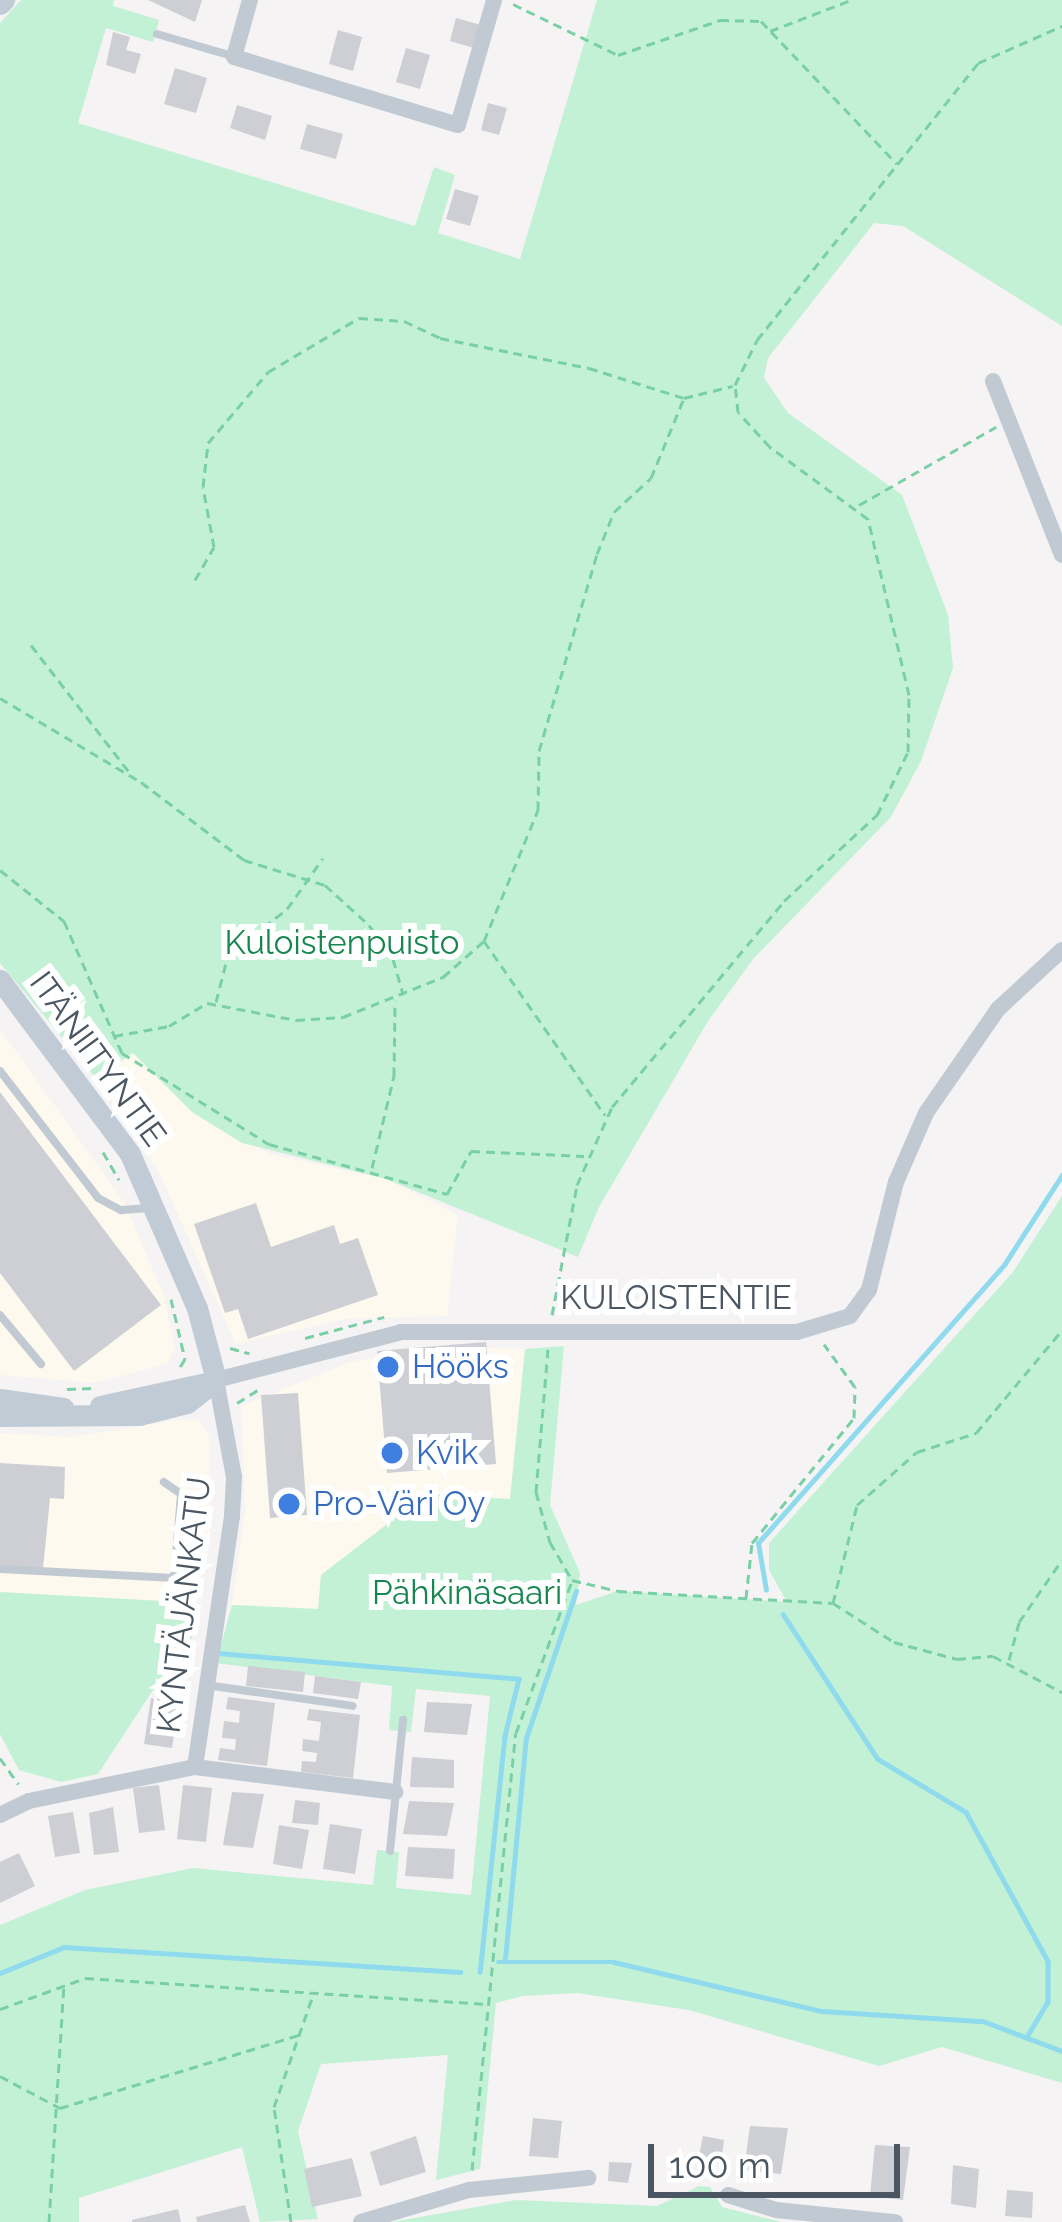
<!DOCTYPE html>
<meta charset="utf-8">
<style>
body{margin:0}
#map{position:relative;width:1062px;height:2222px;overflow:hidden;background:#f5f3f3;font-family:Raleway,sans-serif}
div>[style]{position:absolute}
.commercial>*{inset:0;background:#fdf9ef}
.green>*{inset:0;background:#c3f1d5}
.stream>*{height:4.5px;margin:-2.25px;padding:0 2.25px;transform-origin:2.25px;border-radius:2.25px;background:#90daee}
.building>*{inset:0;background:#cdcfd5}
.path>*{height:3px;margin-top:-1.5px;transform-origin:0;background:repeating-linear-gradient(90deg,#7ad0a6 0 9px,transparent 0 15px)}
.lane>*{height:8px;margin:-4px;padding:0 4px;transform-origin:4px;border-radius:4px;background:#c1cad2}
.street>*{height:16px;margin:-8px;padding:0 8px;transform-origin:8px;border-radius:8px;background:#c1cad2}
.secondary>*{height:21px;margin:-10.5px;padding:0 10.5px;transform-origin:10.5px;border-radius:10.5px;background:#c1cbd6}
.dots>*{width:33px;height:33px;translate:-50% -50%;box-sizing:border-box;border:6px solid #fff;border-radius:50%}
span{translate:-50% -50%;white-space:nowrap;text-align:center;line-height:1.15;-webkit-text-stroke:12px #fff;paint-order:stroke}
.park-label{font-size:33px;color:#17864f}
.street-label{font-size:33px;color:#4a5661}
.shop-label{font-size:33px;color:#366cbe}
.left{translate:0 -50%;text-align:left}
.scale{position:absolute;left:648px;top:2144px;width:252px;height:54px;box-sizing:border-box;border:6px solid #4a5661;border-top:0;padding-left:15px;font-size:36px;line-height:42px;white-space:nowrap;color:#4a5661;-webkit-text-stroke:9px #fff;paint-order:stroke}
</style>
<div id="map">
<div class="commercial">
<div style="clip-path:polygon(0 1029px,124px 1202px,164px 1296px,175px 1348px,167px 1364px,94px 1383px,0 1375px)"></div>
<div style="clip-path:polygon(133px 1053px,192px 1112px,270px 1154px,386px 1179px,458px 1215px,447px 1316px,345px 1319px,236px 1344px,158px 1170px,96px 1078px)"></div>
<div style="clip-path:polygon(458px 1347px,525px 1349px,510px 1499px,319px 1609px,232px 1605px,245px 1510px,241px 1406px,350px 1362px)"></div>
<div style="clip-path:polygon(183px 1419px,200px 1421px,209px 1436px,211px 1519px,198px 1603px,0 1592px,0 1433px,72px 1437px)"></div>
</div>
<div class="green">
<div style="clip-path:polygon(21px 0,114px 0,113px 6px,159px 20px,153px 42px,106px 28px,78px 123px,415px 226px,434px 167px,455px 175px,438px 233px,520px 259px,597px 0,1062px 0,1062px 326px,903px 226px,874px 223px,768px 358px,764px 378px,788px 413px,902px 495px,948px 615px,953px 668px,921px 761px,891px 817px,754px 958px,708px 1021px,599px 1207px,578px 1257px,386px 1179px,242px 1143px,192px 1112px,133px 1053px,96px 1078px,0 963px,0 23px)"></div>
<div style="clip-path:polygon(1062px 1196px,1062px 2083px,942px 2047px,879px 2066px,689px 2010px,577px 1993px,522px 1996px,496px 2003px,480px 2169px,436px 2180px,448px 2055px,321px 2064px,298px 2131px,318px 2219px,260px 2222px,242px 2147px,79px 2198px,79px 2222px,0 2222px,0 1925px,85px 1890px,193px 1868px,373px 1885px,377px 1850px,399px 1852px,396px 1888px,471px 1895px,490px 1696px,416px 1689px,411px 1732px,389px 1730px,392px 1686px,216px 1663px,232px 1605px,318px 1609px,321px 1575px,426px 1494px,510px 1499px,525px 1349px,564px 1346px,550px 1505px,580px 1573px,576px 1605px,618px 1591px,787px 1602px,769px 1570px,769px 1543px,1013px 1272px)"></div>
<div style="clip-path:polygon(0 1592px,198px 1603px,188px 1659px,174px 1658px,98px 1774px,61px 1782px,19px 1770px,0 1734px)"></div>
<div style="clip-path:polygon(699px 2186px,710px 2187px,722px 2207px,781px 2222px,392px 2222px,516px 2200px,657px 2206px)"></div>
</div>
<div class="stream">
<div style="left:766px;top:1590px;width:48px;rotate:-99.7deg"></div>
<div style="left:758px;top:1543px;width:371px;rotate:-48.5deg"></div>
<div style="left:1004px;top:1265px;width:107px;rotate:-57.2deg"></div>
<div style="left:783px;top:1614px;width:173px;rotate:56.8deg"></div>
<div style="left:878px;top:1759px;width:103px;rotate:31.1deg"></div>
<div style="left:966px;top:1812px;width:170px;rotate:61.2deg"></div>
<div style="left:1048px;top:1961px;width:41px;rotate:90deg"></div>
<div style="left:1048px;top:2002px;width:39px;rotate:121deg"></div>
<div style="left:218px;top:1653px;width:302px;rotate:4.9deg"></div>
<div style="left:519px;top:1679px;width:59px;rotate:103.8deg"></div>
<div style="left:505px;top:1736px;width:237px;rotate:96deg"></div>
<div style="left:505px;top:1959px;width:222px;rotate:-84.6deg"></div>
<div style="left:526px;top:1738px;width:155px;rotate:-71.2deg"></div>
<div style="left:498px;top:1962px;width:116px"></div>
<div style="left:614px;top:1962px;width:214px;rotate:13.3deg"></div>
<div style="left:822px;top:2011px;width:161px;rotate:3.6deg"></div>
<div style="left:983px;top:2021px;width:85px;rotate:20.8deg"></div>
<div style="left:0;top:1973px;width:69px;rotate:-22.1deg"></div>
<div style="left:64px;top:1947px;width:397px;rotate:3.6deg"></div>
</div>
<div class="building">
<div style="clip-path:polygon(148px 0,202px 0,195px 22px)"></div>
<div style="clip-path:polygon(456px 18px,481px 25px,474px 48px,450px 41px)"></div>
<div style="clip-path:polygon(338px 30px,362px 37px,353px 71px,329px 64px)"></div>
<div style="clip-path:polygon(113px 32px,130px 37px,126px 50px,141px 54px,135px 74px,106px 65px)"></div>
<div style="clip-path:polygon(406px 48px,430px 55px,420px 89px,396px 82px)"></div>
<div style="clip-path:polygon(175px 68px,207px 78px,196px 113px,164px 104px)"></div>
<div style="clip-path:polygon(488px 103px,507px 108px,499px 135px,481px 130px)"></div>
<div style="clip-path:polygon(237px 105px,272px 116px,265px 140px,230px 128px)"></div>
<div style="clip-path:polygon(307px 124px,343px 134px,336px 159px,300px 149px)"></div>
<div style="clip-path:polygon(455px 189px,479px 196px,470px 226px,446px 219px)"></div>
<div style="clip-path:polygon(0 1092px,161px 1305px,74px 1371px,0 1273px)"></div>
<div style="clip-path:polygon(256px 1203px,271px 1247px,334px 1225px,340px 1244px,358px 1238px,378px 1295px,248px 1339px,238px 1309px,225px 1313px,194px 1224px)"></div>
<div style="clip-path:polygon(486px 1342px,496px 1464px,387px 1473px,377px 1351px)"></div>
<div style="clip-path:polygon(298px 1393px,307px 1515px,270px 1518px,261px 1395px)"></div>
<div style="clip-path:polygon(0 1463px,65px 1467px,64px 1499px,50px 1498px,43px 1569px,0 1566px)"></div>
<div style="clip-path:polygon(248px 1666px,305px 1672px,303px 1692px,246px 1686px)"></div>
<div style="clip-path:polygon(315px 1676px,361px 1682px,358px 1699px,313px 1693px)"></div>
<div style="clip-path:polygon(228px 1697px,275px 1703px,267px 1766px,218px 1760px,220px 1748px,235px 1750px,236px 1739px,222px 1738px,224px 1721px,239px 1723px,240px 1711px,226px 1709px)"></div>
<div style="clip-path:polygon(151px 1698px,179px 1702px,172px 1748px,144px 1744px)"></div>
<div style="clip-path:polygon(427px 1702px,472px 1704px,467px 1735px,424px 1732px)"></div>
<div style="clip-path:polygon(309px 1709px,360px 1715px,353px 1778px,301px 1772px,302px 1761px,316px 1762px,317px 1753px,302px 1751px,303px 1739px,319px 1741px,321px 1722px,307px 1720px)"></div>
<div style="clip-path:polygon(412px 1757px,454px 1760px,454px 1788px,410px 1787px)"></div>
<div style="clip-path:polygon(159px 1785px,165px 1830px,139px 1833px,133px 1788px)"></div>
<div style="clip-path:polygon(183px 1785px,212px 1788px,206px 1842px,177px 1839px)"></div>
<div style="clip-path:polygon(232px 1792px,264px 1794px,253px 1848px,223px 1845px)"></div>
<div style="clip-path:polygon(295px 1800px,320px 1803px,318px 1825px,292px 1823px)"></div>
<div style="clip-path:polygon(409px 1801px,454px 1803px,447px 1836px,403px 1834px)"></div>
<div style="clip-path:polygon(113px 1807px,119px 1852px,94px 1855px,89px 1813px)"></div>
<div style="clip-path:polygon(73px 1812px,80px 1853px,55px 1857px,48px 1816px)"></div>
<div style="clip-path:polygon(330px 1824px,362px 1829px,355px 1874px,323px 1869px)"></div>
<div style="clip-path:polygon(279px 1825px,309px 1830px,302px 1869px,273px 1864px)"></div>
<div style="clip-path:polygon(408px 1847px,455px 1849px,453px 1879px,405px 1876px)"></div>
<div style="clip-path:polygon(19px 1853px,35px 1886px,0 1903px,0 1862px)"></div>
<div style="clip-path:polygon(533px 2118px,562px 2121px,558px 2158px,529px 2156px)"></div>
<div style="clip-path:polygon(750px 2126px,788px 2128px,781px 2174px,744px 2170px)"></div>
<div style="clip-path:polygon(416px 2136px,426px 2172px,380px 2186px,370px 2152px)"></div>
<div style="clip-path:polygon(703px 2136px,724px 2140px,721px 2164px,698px 2160px)"></div>
<div style="clip-path:polygon(875px 2145px,910px 2147px,903px 2200px,870px 2196px)"></div>
<div style="clip-path:polygon(352px 2158px,362px 2196px,312px 2207px,304px 2169px)"></div>
<div style="clip-path:polygon(609px 2162px,632px 2163px,628px 2183px,608px 2181px)"></div>
<div style="clip-path:polygon(953px 2165px,979px 2169px,976px 2208px,951px 2204px)"></div>
<div style="clip-path:polygon(1007px 2190px,1033px 2192px,1032px 2218px,1005px 2216px)"></div>
<div style="clip-path:polygon(245px 2205px,250px 2222px,197px 2222px,196px 2217px)"></div>
<div style="clip-path:polygon(178px 2209px,181px 2222px,132px 2222px,132px 2220px)"></div>
</div>
<div class="path">
<div style="left:513px;top:4px;width:117px;rotate:25.9deg"></div>
<div style="left:618px;top:55px;width:108px;rotate:-18.9deg"></div>
<div style="left:720px;top:20px;width:41px;rotate:1.4deg"></div>
<div style="left:761px;top:21px;width:197px;rotate:46.4deg"></div>
<div style="left:770px;top:31px;width:87px;rotate:-20.9deg"></div>
<div style="left:859px;top:505px;width:158px;rotate:-29.7deg"></div>
<div style="left:195px;top:580px;width:38px;rotate:-60deg"></div>
<div style="left:214px;top:547px;width:61px;rotate:-100.4deg"></div>
<div style="left:203px;top:487px;width:44px;rotate:-83.5deg"></div>
<div style="left:208px;top:443px;width:93px;rotate:-49.8deg"></div>
<div style="left:268px;top:372px;width:106px;rotate:-30.7deg"></div>
<div style="left:359px;top:318px;width:45px;rotate:3.8deg"></div>
<div style="left:404px;top:321px;width:40px;rotate:25deg"></div>
<div style="left:440px;top:338px;width:152px;rotate:11.4deg"></div>
<div style="left:589px;top:368px;width:100px;rotate:17.5deg"></div>
<div style="left:684px;top:398px;width:50px;rotate:-13.8deg"></div>
<div style="left:31px;top:645px;width:167px;rotate:52.3deg"></div>
<div style="left:0;top:698px;width:164px;rotate:30.8deg"></div>
<div style="left:141px;top:782px;width:129px;rotate:37.1deg"></div>
<div style="left:244px;top:860px;width:85px;rotate:17.2deg"></div>
<div style="left:325px;top:885px;width:59px;rotate:42.3deg"></div>
<div style="left:369px;top:925px;width:42px;rotate:54.8deg"></div>
<div style="left:393px;top:959px;width:37px;rotate:74deg"></div>
<div style="left:0;top:870px;width:82px;rotate:38.6deg"></div>
<div style="left:64px;top:921px;width:144px;rotate:66.3deg"></div>
<div style="left:122px;top:1053px;width:173px;rotate:31.8deg"></div>
<div style="left:269px;top:1144px;width:185px;rotate:15.7deg"></div>
<div style="left:447px;top:1194px;width:49px;rotate:-60.8deg"></div>
<div style="left:471px;top:1151px;width:113px;rotate:2.5deg"></div>
<div style="left:484px;top:941px;width:212px;rotate:55.2deg"></div>
<div style="left:216px;top:1002px;width:49px;rotate:-75.7deg"></div>
<div style="left:228px;top:955px;width:75px;rotate:-37.9deg"></div>
<div style="left:287px;top:909px;width:62px;rotate:-54.8deg"></div>
<div style="left:114px;top:1036px;width:56px;rotate:-10.3deg"></div>
<div style="left:169px;top:1026px;width:44px;rotate:-31.2deg"></div>
<div style="left:207px;top:1003px;width:91px;rotate:10.8deg"></div>
<div style="left:296px;top:1020px;width:47px;rotate:-3.7deg"></div>
<div style="left:343px;top:1017px;width:108px;rotate:-21.8deg"></div>
<div style="left:443px;top:977px;width:55px;rotate:-41.3deg"></div>
<div style="left:484px;top:941px;width:142px;rotate:-67.6deg"></div>
<div style="left:538px;top:810px;width:59px;rotate:-89deg"></div>
<div style="left:539px;top:751px;width:205px;rotate:-73.6deg"></div>
<div style="left:597px;top:554px;width:45px;rotate:-68deg"></div>
<div style="left:614px;top:512px;width:50px;rotate:-42.6deg"></div>
<div style="left:651px;top:478px;width:87px;rotate:-67.6deg"></div>
<div style="left:103px;top:1152px;width:32px;rotate:60deg"></div>
<div style="left:372px;top:1168px;width:95px;rotate:-76.6deg"></div>
<div style="left:394px;top:1076px;width:75px;rotate:-89.2deg"></div>
<div style="left:171px;top:1299px;width:62px;rotate:76.9deg"></div>
<div style="left:185px;top:1359px;width:13px;rotate:122deg"></div>
<div style="left:552px;top:1315px;width:132px;rotate:-79.1deg"></div>
<div style="left:577px;top:1185px;width:85px;rotate:-65.8deg"></div>
<div style="left:612px;top:1107px;width:268px;rotate:-50.1deg"></div>
<div style="left:784px;top:901px;width:127px;rotate:-42.8deg"></div>
<div style="left:877px;top:815px;width:70px;rotate:-63.8deg"></div>
<div style="left:908px;top:752px;width:57px;rotate:-89deg"></div>
<div style="left:909px;top:695px;width:181px;rotate:-103.1deg"></div>
<div style="left:868px;top:519px;width:122px;rotate:-143.7deg"></div>
<div style="left:770px;top:447px;width:47px;rotate:-132.4deg"></div>
<div style="left:738px;top:412px;width:27px;rotate:-96deg"></div>
<div style="left:735px;top:385px;width:50px;rotate:-63.9deg"></div>
<div style="left:757px;top:340px;width:354px;rotate:-51.4deg"></div>
<div style="left:978px;top:63px;width:92px;rotate:-23.8deg"></div>
<div style="left:305px;top:1338px;width:82px;rotate:-14.9deg"></div>
<div style="left:230px;top:1348px;width:20px;rotate:15deg"></div>
<div style="left:548px;top:1349px;width:144px;rotate:94.8deg"></div>
<div style="left:536px;top:1492px;width:52px;rotate:74.4deg"></div>
<div style="left:550px;top:1542px;width:44px;rotate:59.9deg"></div>
<div style="left:572px;top:1580px;width:47px;rotate:13.4deg"></div>
<div style="left:618px;top:1591px;width:215px;rotate:3.2deg"></div>
<div style="left:833px;top:1603px;width:72px;rotate:32.6deg"></div>
<div style="left:894px;top:1642px;width:65px;rotate:15.1deg"></div>
<div style="left:957px;top:1659px;width:36px;rotate:-5deg"></div>
<div style="left:993px;top:1656px;width:78px;rotate:27.6deg"></div>
<div style="left:67px;top:1389px;width:26px;rotate:-2deg"></div>
<div style="left:237px;top:1403px;width:26px;rotate:-32deg"></div>
<div style="left:746px;top:1598px;width:55px;rotate:-83.8deg"></div>
<div style="left:752px;top:1543px;width:161px;rotate:-50.8deg"></div>
<div style="left:854px;top:1418px;width:31px;rotate:-88deg"></div>
<div style="left:855px;top:1387px;width:53px;rotate:-125.8deg"></div>
<div style="left:833px;top:1603px;width:101px;rotate:-76.2deg"></div>
<div style="left:857px;top:1505px;width:80px;rotate:-41.5deg"></div>
<div style="left:917px;top:1452px;width:62px;rotate:-17.9deg"></div>
<div style="left:976px;top:1433px;width:134px;rotate:-50.1deg"></div>
<div style="left:1009px;top:1660px;width:39px;rotate:-75deg"></div>
<div style="left:1019px;top:1622px;width:75px;rotate:-55.3deg"></div>
<div style="left:0;top:1758px;width:32px;rotate:55deg"></div>
<div style="left:0;top:2009px;width:90px;rotate:-20deg"></div>
<div style="left:85px;top:1978px;width:403px;rotate:3.7deg"></div>
<div style="left:0;top:2076px;width:68px;rotate:28.1deg"></div>
<div style="left:60px;top:2108px;width:250px;rotate:-17deg"></div>
<div style="left:472px;top:2170px;width:439px;rotate:-84.3deg"></div>
<div style="left:516px;top:1733px;width:162px;rotate:-69.8deg"></div>
<div style="left:49px;top:2222px;width:237px;rotate:-86.4deg"></div>
<div style="left:291px;top:2222px;width:116px;rotate:-98.4deg"></div>
<div style="left:274px;top:2107px;width:115px;rotate:-70.8deg"></div>
</div>
<div class="lane">
<div style="left:157px;top:34px;width:78px;rotate:16.3deg"></div>
<div style="left:0;top:1071px;width:160px;rotate:52.3deg"></div>
<div style="left:98px;top:1198px;width:26px;rotate:28deg"></div>
<div style="left:121px;top:1210px;width:29px;rotate:-4deg"></div>
<div style="left:0;top:1315px;width:64px;rotate:50.1deg"></div>
<div style="left:0;top:1569px;width:174px;rotate:3deg"></div>
<div style="left:174px;top:1578px;width:84px;rotate:-85.2deg"></div>
<div style="left:181px;top:1494px;width:21px;rotate:-145deg"></div>
<div style="left:206px;top:1685px;width:148px;rotate:8.1deg"></div>
<div style="left:390px;top:1851px;width:132px;rotate:-84.3deg"></div>
</div>
<div class="street">
<div style="left:250px;top:0;width:59px;rotate:105.7deg"></div>
<div style="left:234px;top:57px;width:234px;rotate:16.9deg"></div>
<div style="left:458px;top:125px;width:130px;rotate:-73.9deg"></div>
<div style="left:993px;top:381px;width:187px;rotate:68.4deg"></div>
<div style="left:195px;top:1767px;width:254px;rotate:-81.6deg"></div>
<div style="left:232px;top:1516px;width:39px;rotate:-87deg"></div>
<div style="left:234px;top:1477px;width:99px;rotate:-100.5deg"></div>
<div style="left:216px;top:1380px;width:191px;rotate:-14.5deg"></div>
<div style="left:401px;top:1332px;width:396px"></div>
<div style="left:797px;top:1332px;width:55px;rotate:-16.8deg"></div>
<div style="left:850px;top:1316px;width:32px;rotate:-54deg"></div>
<div style="left:869px;top:1290px;width:111px;rotate:-76deg"></div>
<div style="left:896px;top:1182px;width:75px;rotate:-66.5deg"></div>
<div style="left:926px;top:1113px;width:126px;rotate:-55.3deg"></div>
<div style="left:998px;top:1009px;width:87px;rotate:-42.7deg"></div>
<div style="left:0;top:1815px;width:32px;rotate:-26deg"></div>
<div style="left:29px;top:1801px;width:169px;rotate:-11.6deg"></div>
<div style="left:195px;top:1767px;width:202px;rotate:7.1deg"></div>
<div style="left:728px;top:2195px;width:50px;rotate:17.4deg"></div>
<div style="left:776px;top:2210px;width:120px;rotate:5.8deg"></div>
<div style="left:361px;top:2222px;width:113px;rotate:-16.5deg"></div>
<div style="left:469px;top:2190px;width:120px;rotate:-5.8deg"></div>
</div>
<div class="secondary">
<div style="left:0;top:4px;width:6px;rotate:-45deg"></div>
<div style="left:0;top:980px;width:217px;rotate:53.2deg"></div>
<div style="left:130px;top:1154px;width:168px;rotate:66.5deg"></div>
<div style="left:197px;top:1308px;width:74px;rotate:75.2deg"></div>
<div style="left:0;top:1399px;width:64px;rotate:8.1deg"></div>
<div style="left:100px;top:1406px;width:113px;rotate:-12.3deg"></div>
<div style="left:0;top:1416px;width:139px;rotate:-0.4deg"></div>
<div style="left:139px;top:1415px;width:49px;rotate:-14deg"></div>
<div style="left:187px;top:1403px;width:37px;rotate:-38deg"></div>
</div>
<div class="dots">
<div style="left:388px;top:1367px;background:#3f7fe0"></div>
<div style="left:392px;top:1453px;background:#3f7fe0"></div>
<div style="left:289px;top:1504px;background:#3f7fe0"></div>
</div>
<div class="park-label">
<span style="left:342px;top:943px">Kuloistenpuisto</span>
<span style="left:467px;top:1593px">Pähkinäsaari</span>
</div>
<div class="street-label">
<span style="left:98px;top:1059px;rotate:54deg">ITÄNIITYNTIE</span>
<span style="left:676px;top:1298px">KULOISTENTIE</span>
<span style="left:184px;top:1605px;rotate:-83deg">KYNTÄJÄNKATU</span>
</div>
<div class="shop-label">
<span class="left" style="left:412px;top:1367px">Hööks</span>
<span class="left" style="left:416px;top:1453px">Kvik</span>
<span class="left" style="left:313px;top:1504px">Pro-Väri Oy</span>
</div>
<div class="scale">100 m</div>
</div>
